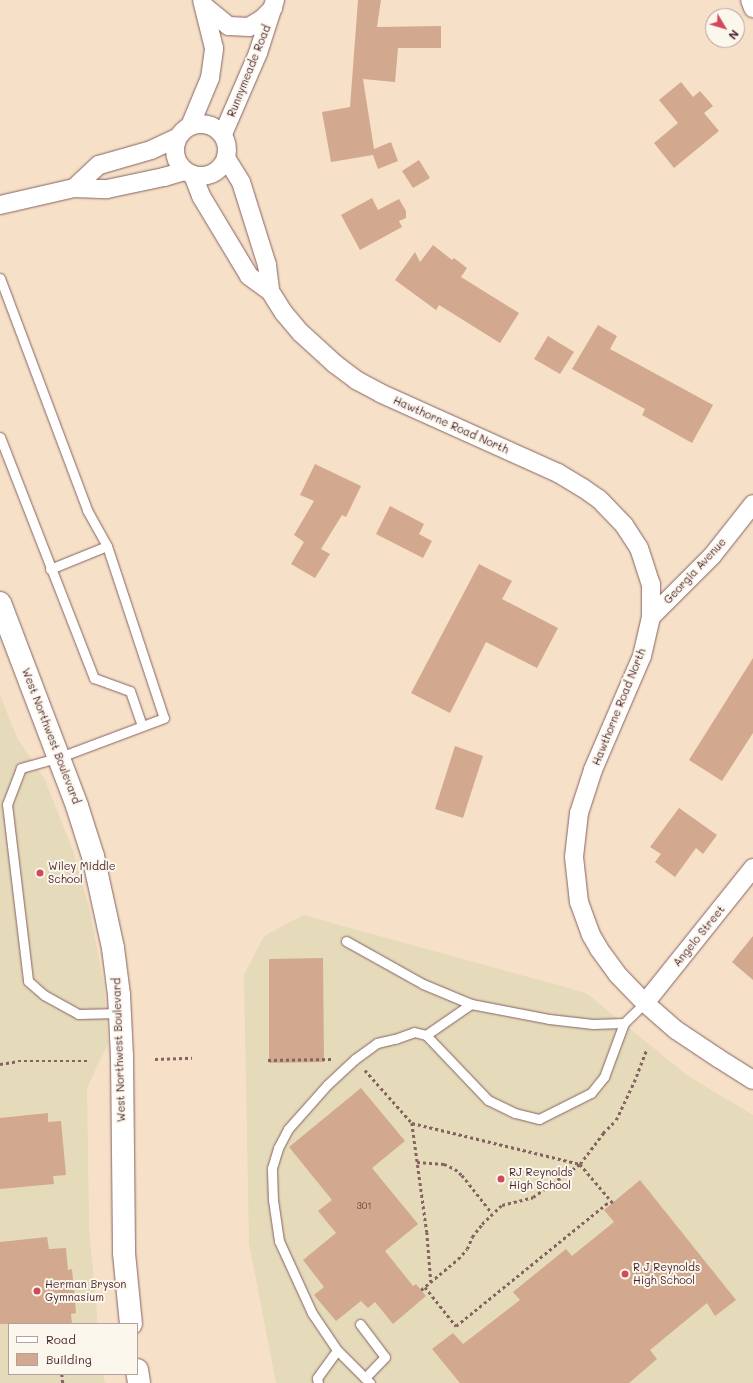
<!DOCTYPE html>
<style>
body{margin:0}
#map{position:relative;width:753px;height:1383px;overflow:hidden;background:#f6e0c7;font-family:Mali,sans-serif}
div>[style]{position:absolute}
.built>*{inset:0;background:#e5daba}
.building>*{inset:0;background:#d2a98e}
.path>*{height:2.5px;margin-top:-1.25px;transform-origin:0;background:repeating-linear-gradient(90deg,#866362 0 3px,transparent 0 6px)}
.roads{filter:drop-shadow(0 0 1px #866362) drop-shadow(0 0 1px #866362)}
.lane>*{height:9px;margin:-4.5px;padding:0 4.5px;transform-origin:4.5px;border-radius:4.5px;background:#fff}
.street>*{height:18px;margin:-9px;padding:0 9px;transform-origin:9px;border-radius:9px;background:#fff}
.street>.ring{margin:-9px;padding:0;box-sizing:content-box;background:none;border:18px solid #fff;border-radius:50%}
.secondary>*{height:22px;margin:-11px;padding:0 11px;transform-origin:11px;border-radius:11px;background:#fff}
.dots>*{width:11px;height:11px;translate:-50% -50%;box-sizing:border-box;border:2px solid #fbf7ec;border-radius:50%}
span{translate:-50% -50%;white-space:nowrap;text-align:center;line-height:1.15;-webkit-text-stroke:4px #fbf7ec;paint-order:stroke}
.number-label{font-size:9px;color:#6c4244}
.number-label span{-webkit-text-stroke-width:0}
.street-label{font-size:11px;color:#4a1f2b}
.poi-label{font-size:11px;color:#4a1f2b}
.left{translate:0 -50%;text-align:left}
.legend{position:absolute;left:8px;top:1323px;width:130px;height:52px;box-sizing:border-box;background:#fbf7ec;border:1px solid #b4a19f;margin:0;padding:5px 7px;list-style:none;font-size:12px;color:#4a1f2b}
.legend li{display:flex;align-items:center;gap:8px;height:20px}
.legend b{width:20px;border:1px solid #b4a19f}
.north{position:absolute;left:705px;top:8px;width:40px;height:40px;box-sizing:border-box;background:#fbf7ec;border:1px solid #b4a19f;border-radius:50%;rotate:128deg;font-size:11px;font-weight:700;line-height:16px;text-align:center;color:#4a1f2b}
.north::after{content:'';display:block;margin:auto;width:14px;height:18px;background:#d1495b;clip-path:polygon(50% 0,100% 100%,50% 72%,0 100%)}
</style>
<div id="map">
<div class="built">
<div style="clip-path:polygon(0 695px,17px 738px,45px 780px,73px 851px,90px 911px,104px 986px,108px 1043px,87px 1088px,89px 1229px,98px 1324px,9px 1324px,9px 1374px,103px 1374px,105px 1383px,0 1383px)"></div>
<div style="clip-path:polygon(303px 915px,586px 993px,688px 1076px,753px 1115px,753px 1383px,276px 1383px,249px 1243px,244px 975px,264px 936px)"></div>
</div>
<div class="building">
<div style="clip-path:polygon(358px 0,381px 0,377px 27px,441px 26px,441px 48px,398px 48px,395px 82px,363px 79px,374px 149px,391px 142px,398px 161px,378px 169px,373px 155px,331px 162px,322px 112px,350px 107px)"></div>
<div style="clip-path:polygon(681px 82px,693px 97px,700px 91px,713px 106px,704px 113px,719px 131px,674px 168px,654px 143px,678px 123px,659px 100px)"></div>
<div style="clip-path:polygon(419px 160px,430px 178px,413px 188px,402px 171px)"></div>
<div style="clip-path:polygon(372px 198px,378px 210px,399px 199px,406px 211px,406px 218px,399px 221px,402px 227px,360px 250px,341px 215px)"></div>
<div style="clip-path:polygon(433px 245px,452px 260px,454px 258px,467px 268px,461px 277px,519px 313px,500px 343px,439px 305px,436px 310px,395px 280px,415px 252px,420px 262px)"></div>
<div style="clip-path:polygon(598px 325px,617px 336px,610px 349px,713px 405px,692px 443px,642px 415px,645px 409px,572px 369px)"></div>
<div style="clip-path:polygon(548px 336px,574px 352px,560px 374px,534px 359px)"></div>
<div style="clip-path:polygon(315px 464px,361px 486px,346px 517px,342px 515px,321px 549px,330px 554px,315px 578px,291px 564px,304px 542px,294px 535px,314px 501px,300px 495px)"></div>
<div style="clip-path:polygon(390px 506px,424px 524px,419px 534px,432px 541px,423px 558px,376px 534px)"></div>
<div style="clip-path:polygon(479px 564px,512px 581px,502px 599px,558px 628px,537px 668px,486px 642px,450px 713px,411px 693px)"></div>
<div style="clip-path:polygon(753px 658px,753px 733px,722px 781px,689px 760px)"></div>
<div style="clip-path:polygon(455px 746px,483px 756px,463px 818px,435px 809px)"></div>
<div style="clip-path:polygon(679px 808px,717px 835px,703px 854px,696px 848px,675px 877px,655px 862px,661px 854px,650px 847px)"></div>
<div style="clip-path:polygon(753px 936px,753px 980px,732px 962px)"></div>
<div style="clip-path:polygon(323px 958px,324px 1062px,269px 1063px,269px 959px)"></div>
<div style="clip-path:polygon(361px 1088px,405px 1141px,372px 1168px,418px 1224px,385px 1251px,413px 1286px,416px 1284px,426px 1296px,393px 1324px,375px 1302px,368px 1308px,361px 1301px,336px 1321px,314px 1295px,324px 1287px,303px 1260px,336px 1233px,318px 1211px,332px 1200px,289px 1147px)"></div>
<div style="clip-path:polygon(48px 1113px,48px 1122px,61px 1121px,66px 1175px,53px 1176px,54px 1184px,0 1189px,0 1118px)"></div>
<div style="clip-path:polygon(640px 1180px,736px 1300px,715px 1316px,707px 1303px,650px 1350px,657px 1359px,629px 1383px,460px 1383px,432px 1349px,453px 1333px,463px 1344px,520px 1300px,513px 1292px,566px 1249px,572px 1256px,614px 1222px,604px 1210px)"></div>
<div style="clip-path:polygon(47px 1237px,49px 1249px,66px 1248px,68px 1270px,72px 1269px,76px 1313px,71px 1314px,72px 1324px,0 1324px,0 1242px)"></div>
</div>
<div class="path">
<div style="left:155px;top:1059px;width:37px;rotate:-2deg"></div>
<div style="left:268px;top:1060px;width:65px;rotate:-0.9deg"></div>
<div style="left:0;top:1064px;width:18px;rotate:-9deg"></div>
<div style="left:18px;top:1061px;width:70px"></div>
<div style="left:365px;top:1070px;width:71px;rotate:48.4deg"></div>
<div style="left:412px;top:1123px;width:110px;rotate:82.2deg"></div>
<div style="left:427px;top:1232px;width:50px;rotate:85.4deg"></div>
<div style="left:412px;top:1123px;width:173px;rotate:13.7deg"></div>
<div style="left:580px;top:1164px;width:51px;rotate:49.8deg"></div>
<div style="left:417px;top:1162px;width:27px;rotate:4deg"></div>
<div style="left:444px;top:1164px;width:12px;rotate:24deg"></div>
<div style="left:455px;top:1169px;width:9px;rotate:41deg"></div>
<div style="left:462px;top:1175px;width:48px;rotate:51.7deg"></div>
<div style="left:425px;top:1287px;width:50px;rotate:51.5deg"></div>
<div style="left:456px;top:1326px;width:198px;rotate:-39.1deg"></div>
<div style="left:421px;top:1290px;width:48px;rotate:-40deg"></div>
<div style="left:458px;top:1259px;width:13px;rotate:-48deg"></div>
<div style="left:467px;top:1249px;width:13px;rotate:-67deg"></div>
<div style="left:472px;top:1237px;width:16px;rotate:-52deg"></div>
<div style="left:482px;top:1224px;width:28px;rotate:-44deg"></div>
<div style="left:502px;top:1205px;width:32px;rotate:-14deg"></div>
<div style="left:533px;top:1197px;width:57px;rotate:-35.1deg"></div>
<div style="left:580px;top:1164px;width:39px;rotate:-53deg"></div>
<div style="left:603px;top:1133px;width:18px;rotate:-45deg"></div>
<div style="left:616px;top:1120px;width:42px;rotate:-64.7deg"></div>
<div style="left:634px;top:1082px;width:34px;rotate:-69deg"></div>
<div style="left:62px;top:1374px;width:9px;rotate:84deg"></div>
</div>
<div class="roads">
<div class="lane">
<div style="left:0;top:278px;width:248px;rotate:69.4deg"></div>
<div style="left:87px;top:510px;width:41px;rotate:60.9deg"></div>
<div style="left:107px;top:546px;width:181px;rotate:71.7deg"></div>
<div style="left:164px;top:718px;width:111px;rotate:159.4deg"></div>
<div style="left:60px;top:757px;width:41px;rotate:164.2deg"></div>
<div style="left:21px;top:768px;width:39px;rotate:111deg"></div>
<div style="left:7px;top:804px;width:178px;rotate:83.2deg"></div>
<div style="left:28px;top:981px;width:21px;rotate:41deg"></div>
<div style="left:44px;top:995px;width:39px;rotate:29deg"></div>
<div style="left:78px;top:1014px;width:42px;rotate:-1.4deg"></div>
<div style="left:0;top:437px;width:259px;rotate:68.7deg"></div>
<div style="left:94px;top:678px;width:38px;rotate:20deg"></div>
<div style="left:130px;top:691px;width:37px;rotate:71deg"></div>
<div style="left:50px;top:569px;width:61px;rotate:-22deg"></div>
<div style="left:346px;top:941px;width:88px;rotate:29.2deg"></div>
<div style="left:423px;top:984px;width:52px;rotate:22.6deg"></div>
<div style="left:471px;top:1004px;width:79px;rotate:10.9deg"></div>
<div style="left:549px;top:1019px;width:44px;rotate:6.5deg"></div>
<div style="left:593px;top:1024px;width:31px;rotate:-2deg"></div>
<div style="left:426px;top:1035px;width:55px;rotate:-34.6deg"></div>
<div style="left:360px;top:1324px;width:41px;rotate:52.9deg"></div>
<div style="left:385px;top:1357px;width:29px;rotate:134deg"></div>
<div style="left:318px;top:1383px;width:5px;rotate:-101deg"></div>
<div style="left:317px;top:1378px;width:34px;rotate:-54deg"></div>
<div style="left:370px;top:1383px;width:47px;rotate:-135deg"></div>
<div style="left:337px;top:1350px;width:45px;rotate:-124deg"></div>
<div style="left:312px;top:1313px;width:79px;rotate:-114.6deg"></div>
<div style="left:279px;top:1241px;width:41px;rotate:-98.3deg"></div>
<div style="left:273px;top:1200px;width:32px;rotate:-92deg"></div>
<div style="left:272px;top:1168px;width:21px;rotate:-73deg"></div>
<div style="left:278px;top:1148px;width:21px;rotate:-62deg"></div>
<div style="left:288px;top:1129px;width:59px;rotate:-48.4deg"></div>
<div style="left:327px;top:1085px;width:38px;rotate:-43deg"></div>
<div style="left:355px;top:1059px;width:27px;rotate:-36deg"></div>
<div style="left:377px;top:1043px;width:18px;rotate:-13deg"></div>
<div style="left:395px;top:1039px;width:20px;rotate:-20deg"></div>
<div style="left:414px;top:1032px;width:12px;rotate:14deg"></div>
<div style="left:426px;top:1035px;width:90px;rotate:46.4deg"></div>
<div style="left:488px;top:1100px;width:30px;rotate:26deg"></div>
<div style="left:515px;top:1113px;width:25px;rotate:14deg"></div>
<div style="left:539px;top:1119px;width:58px;rotate:-26.6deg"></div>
<div style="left:591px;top:1093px;width:21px;rotate:-51deg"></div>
<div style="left:604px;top:1077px;width:58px;rotate:-69.7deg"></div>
<div style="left:624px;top:1023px;width:29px;rotate:-44deg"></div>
</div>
<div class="street">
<div style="left:750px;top:0;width:9px;rotate:69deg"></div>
<div style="left:204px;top:6px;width:32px;rotate:39deg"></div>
<div style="left:229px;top:26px;width:20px;rotate:3deg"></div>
<div style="left:249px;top:27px;width:15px;rotate:-32deg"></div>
<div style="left:262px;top:19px;width:16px;rotate:-45deg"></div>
<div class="ring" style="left:175px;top:124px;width:34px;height:34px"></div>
<div style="left:190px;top:126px;width:52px;rotate:-67.4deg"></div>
<div style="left:210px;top:78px;width:30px;rotate:-82deg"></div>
<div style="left:214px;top:48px;width:49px;rotate:-104deg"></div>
<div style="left:223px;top:134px;width:88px;rotate:-66.6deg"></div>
<div style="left:258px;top:53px;width:56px;rotate:-72.2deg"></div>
<div style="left:226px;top:158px;width:28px;rotate:58deg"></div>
<div style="left:241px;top:182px;width:87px;rotate:72.6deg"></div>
<div style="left:267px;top:265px;width:26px;rotate:83deg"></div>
<div style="left:193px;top:175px;width:22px;rotate:69deg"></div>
<div style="left:201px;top:196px;width:93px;rotate:59deg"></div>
<div style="left:249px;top:276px;width:26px;rotate:36deg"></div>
<div style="left:270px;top:291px;width:26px;rotate:58deg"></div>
<div style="left:284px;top:313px;width:26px;rotate:50deg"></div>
<div style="left:301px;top:333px;width:46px;rotate:42.4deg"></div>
<div style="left:335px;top:364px;width:26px;rotate:37deg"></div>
<div style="left:356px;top:380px;width:27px;rotate:28deg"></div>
<div style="left:380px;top:393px;width:195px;rotate:24.2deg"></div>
<div style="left:558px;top:473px;width:29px;rotate:31deg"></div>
<div style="left:583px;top:488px;width:19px;rotate:35deg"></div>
<div style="left:599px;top:499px;width:36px;rotate:46deg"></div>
<div style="left:624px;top:525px;width:27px;rotate:57deg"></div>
<div style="left:639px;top:548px;width:38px;rotate:72deg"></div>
<div style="left:651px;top:584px;width:33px;rotate:90deg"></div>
<div style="left:651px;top:617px;width:40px;rotate:103deg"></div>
<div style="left:642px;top:656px;width:124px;rotate:113.3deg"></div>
<div style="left:593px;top:770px;width:45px;rotate:108deg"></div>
<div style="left:579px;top:813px;width:44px;rotate:96.5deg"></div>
<div style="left:574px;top:857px;width:45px;rotate:83.7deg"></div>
<div style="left:579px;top:902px;width:35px;rotate:70deg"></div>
<div style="left:591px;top:935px;width:16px;rotate:60deg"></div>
<div style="left:599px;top:949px;width:31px;rotate:54deg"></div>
<div style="left:617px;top:974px;width:40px;rotate:46deg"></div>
<div style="left:645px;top:1003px;width:41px;rotate:41.1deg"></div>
<div style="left:676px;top:1030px;width:50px;rotate:33.7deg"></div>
<div style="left:718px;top:1058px;width:41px;rotate:32.2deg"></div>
<div style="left:74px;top:188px;width:34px;rotate:-43deg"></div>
<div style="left:99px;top:165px;width:54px;rotate:-16.1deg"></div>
<div style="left:151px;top:150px;width:29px;rotate:-25deg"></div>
<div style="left:0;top:205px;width:76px;rotate:-12.9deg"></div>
<div style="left:74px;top:188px;width:33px;rotate:2deg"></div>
<div style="left:107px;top:189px;width:58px;rotate:-11.9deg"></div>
<div style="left:164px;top:177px;width:22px;rotate:-16deg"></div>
<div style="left:651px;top:617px;width:86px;rotate:-45deg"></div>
<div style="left:712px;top:556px;width:66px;rotate:-51.7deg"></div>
<div style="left:645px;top:1003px;width:173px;rotate:-51.3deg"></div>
</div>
<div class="secondary">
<div style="left:0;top:603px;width:217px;rotate:69.2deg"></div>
<div style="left:77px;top:806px;width:52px;rotate:72.3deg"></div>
<div style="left:93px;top:856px;width:94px;rotate:77.7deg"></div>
<div style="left:113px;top:948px;width:47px;rotate:82.7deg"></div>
<div style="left:119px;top:995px;width:62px;rotate:87.2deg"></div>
<div style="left:122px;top:1057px;width:196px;rotate:89.4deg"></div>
<div style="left:124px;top:1253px;width:71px;rotate:84.4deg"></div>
<div style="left:137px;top:1370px;width:13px;rotate:81deg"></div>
</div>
</div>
<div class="dots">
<div style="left:40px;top:873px;background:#d1495b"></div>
<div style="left:501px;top:1179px;background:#d1495b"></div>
<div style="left:625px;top:1274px;background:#d1495b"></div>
<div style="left:37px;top:1291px;background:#d1495b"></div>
</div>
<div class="number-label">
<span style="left:364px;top:1206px">301</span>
</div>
<div class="street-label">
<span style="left:249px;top:71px;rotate:-68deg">Runnymeade Road</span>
<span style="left:451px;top:425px;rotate:24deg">Hawthorne Road North</span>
<span style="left:695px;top:571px;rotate:-47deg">Georgia Avenue</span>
<span style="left:619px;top:707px;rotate:-68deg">Hawthorne Road North</span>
<span style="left:51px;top:736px;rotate:69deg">West Northwest Boulevard</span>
<span style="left:699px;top:936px;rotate:-51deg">Angelo Street</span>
<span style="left:119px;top:1050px;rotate:-92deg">West Northwest Boulevard</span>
</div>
<div class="poi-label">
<span class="left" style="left:48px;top:873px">Wiley Middle<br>School</span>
<span class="left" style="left:509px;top:1179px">RJ Reynolds<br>High School</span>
<span class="left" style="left:633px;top:1274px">R J Reynolds<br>High School</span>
<span class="left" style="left:45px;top:1291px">Herman Bryson<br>Gymnasium</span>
</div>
<ul class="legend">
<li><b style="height:5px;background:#fff"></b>Road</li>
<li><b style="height:11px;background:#d2a98e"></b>Building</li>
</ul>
<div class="north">N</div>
</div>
